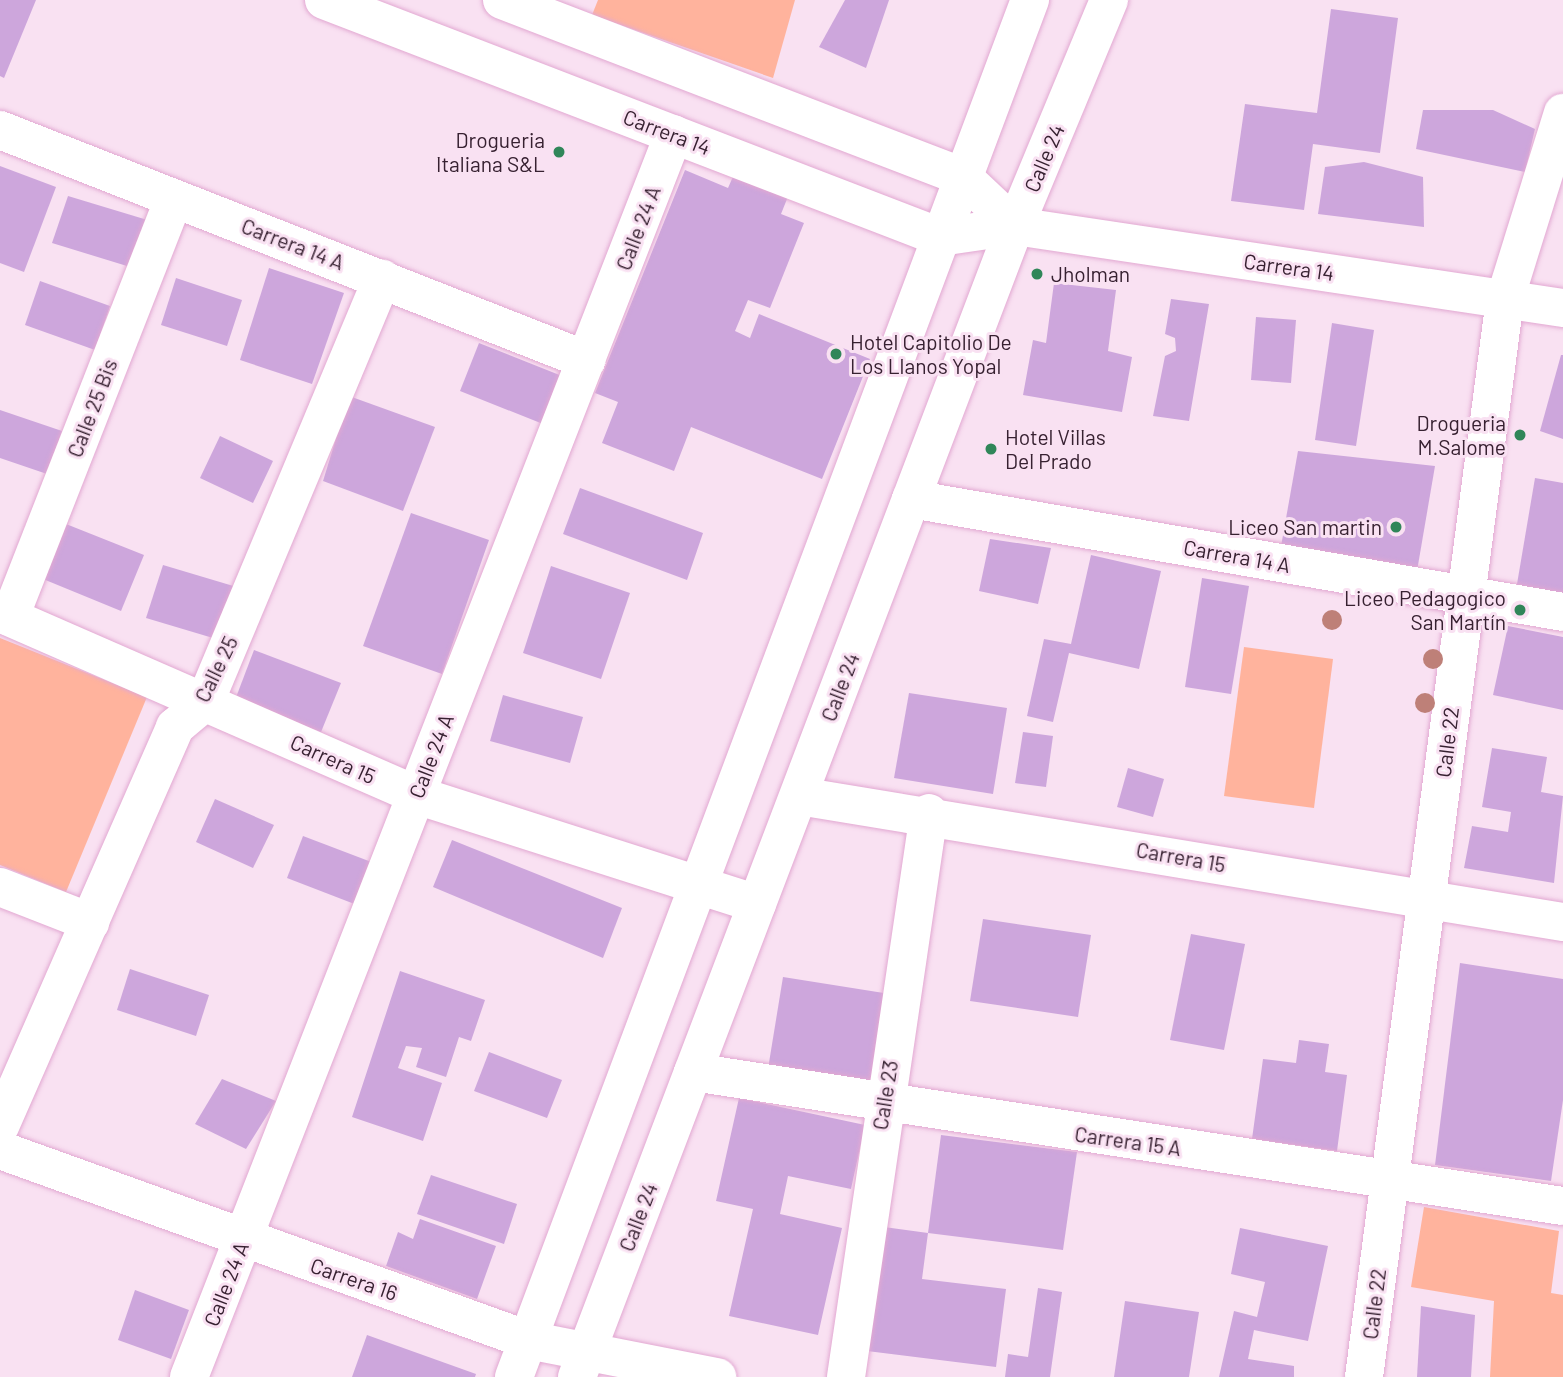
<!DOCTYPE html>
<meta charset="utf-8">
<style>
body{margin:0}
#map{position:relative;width:1563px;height:1377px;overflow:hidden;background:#f9e1f2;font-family:Barlow,sans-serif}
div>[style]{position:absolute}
.green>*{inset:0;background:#ffb39d}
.building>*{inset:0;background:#cda6dc}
.roads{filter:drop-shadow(0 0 2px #e2a8d2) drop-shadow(0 0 2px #e2a8d2)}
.minor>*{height:38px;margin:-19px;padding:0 19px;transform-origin:19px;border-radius:19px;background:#fff}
.trees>*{width:20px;height:20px;margin:-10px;border-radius:50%;background:#be8078}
.dots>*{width:19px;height:19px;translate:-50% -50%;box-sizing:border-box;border:4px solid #f9e1f2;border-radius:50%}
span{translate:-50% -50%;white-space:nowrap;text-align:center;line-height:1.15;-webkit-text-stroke:6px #f9e1f2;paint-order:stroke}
.street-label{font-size:21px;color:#372131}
.poi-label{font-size:21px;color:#372131}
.right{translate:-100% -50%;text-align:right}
.left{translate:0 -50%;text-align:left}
</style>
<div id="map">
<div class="green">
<div style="clip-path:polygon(598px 0,795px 0,773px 78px,592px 15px)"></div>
<div style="clip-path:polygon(0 638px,147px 697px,66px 892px,0 865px)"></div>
<div style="clip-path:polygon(1244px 647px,1333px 659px,1314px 808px,1224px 796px)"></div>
<div style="clip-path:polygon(1424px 1207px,1559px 1231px,1551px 1293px,1563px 1295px,1563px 1377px,1490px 1377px,1494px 1301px,1411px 1287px)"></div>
</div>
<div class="building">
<div style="clip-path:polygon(0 0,36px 0,4px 78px,0 76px)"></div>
<div style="clip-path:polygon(845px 0,889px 0,866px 68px,819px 47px)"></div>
<div style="clip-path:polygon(1331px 9px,1398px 18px,1380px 153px,1313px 144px,1304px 210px,1231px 201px,1245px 104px,1317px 113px)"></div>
<div style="clip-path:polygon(1423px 110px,1493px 110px,1535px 129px,1525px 172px,1416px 149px)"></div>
<div style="clip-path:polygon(1364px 162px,1423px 177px,1424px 227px,1318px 214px,1325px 167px)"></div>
<div style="clip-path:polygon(0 166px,56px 187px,24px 272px,0 263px)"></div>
<div style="clip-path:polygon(685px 170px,728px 188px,735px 172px,789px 194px,781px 214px,804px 223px,770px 308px,748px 300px,735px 331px,750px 338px,759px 314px,870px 359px,822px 479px,691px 427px,674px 471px,602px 443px,618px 402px,595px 393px)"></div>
<div style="clip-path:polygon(68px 196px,154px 222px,140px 270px,52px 243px)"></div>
<div style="clip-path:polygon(269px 268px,344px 293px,312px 384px,240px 360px)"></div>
<div style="clip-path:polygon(176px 278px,242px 300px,227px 346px,161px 325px)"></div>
<div style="clip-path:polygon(40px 281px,110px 306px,95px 350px,25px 325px)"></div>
<div style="clip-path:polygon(1054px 283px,1116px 290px,1108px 351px,1132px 357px,1122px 412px,1023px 395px,1033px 340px,1046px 343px)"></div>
<div style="clip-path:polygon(1171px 299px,1209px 304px,1189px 421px,1153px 416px,1165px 356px,1176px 351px,1175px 338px,1165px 334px)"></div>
<div style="clip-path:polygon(1256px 317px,1296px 320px,1291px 383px,1251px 380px)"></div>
<div style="clip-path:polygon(1332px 323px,1374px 330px,1356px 446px,1315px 440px)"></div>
<div style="clip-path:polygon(479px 343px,562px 376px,543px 424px,460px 391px)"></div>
<div style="clip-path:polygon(1561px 355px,1563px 355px,1563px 439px,1540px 431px)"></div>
<div style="clip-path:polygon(349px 396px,435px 427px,403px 511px,323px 481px)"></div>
<div style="clip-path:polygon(0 410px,62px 431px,47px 474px,0 458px)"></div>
<div style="clip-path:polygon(220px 436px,273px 461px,253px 503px,200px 478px)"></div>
<div style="clip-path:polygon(1298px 451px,1435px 466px,1417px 571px,1280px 552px)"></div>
<div style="clip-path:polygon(1535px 478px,1563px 483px,1563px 597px,1516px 590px)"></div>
<div style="clip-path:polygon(580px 488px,703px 533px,687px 580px,563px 534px)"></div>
<div style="clip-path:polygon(411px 513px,489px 540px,442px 674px,363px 646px)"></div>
<div style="clip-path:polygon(66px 524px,144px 555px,121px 611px,43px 579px)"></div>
<div style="clip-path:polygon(990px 539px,1051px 548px,1038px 604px,979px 591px)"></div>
<div style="clip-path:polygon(1091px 555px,1161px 571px,1139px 669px,1069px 653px,1053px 722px,1027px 716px,1044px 639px,1071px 644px)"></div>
<div style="clip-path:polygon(163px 565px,240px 588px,223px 641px,146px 618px)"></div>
<div style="clip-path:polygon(551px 566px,630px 593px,601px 679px,523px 653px)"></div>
<div style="clip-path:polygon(1202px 578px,1249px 586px,1231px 694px,1185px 687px)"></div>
<div style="clip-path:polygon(1508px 626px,1563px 637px,1563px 710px,1493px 695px)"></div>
<div style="clip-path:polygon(254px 650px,341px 683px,321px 732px,235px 700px)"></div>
<div style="clip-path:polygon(909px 693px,1007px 708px,993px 794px,894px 778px)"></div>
<div style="clip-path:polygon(503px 695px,583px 717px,570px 763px,490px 741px)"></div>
<div style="clip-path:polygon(1023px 732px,1053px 736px,1046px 787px,1015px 783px)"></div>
<div style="clip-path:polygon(1492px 748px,1547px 757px,1541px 792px,1563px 796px,1554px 883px,1464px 868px,1472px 826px,1508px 832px,1511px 812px,1482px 807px)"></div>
<div style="clip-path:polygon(1128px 768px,1164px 779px,1153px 817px,1117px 807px)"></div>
<div style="clip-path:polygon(215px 799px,274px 825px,253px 868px,196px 842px)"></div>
<div style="clip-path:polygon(303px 836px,374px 863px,357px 905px,287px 878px)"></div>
<div style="clip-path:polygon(452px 840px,622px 908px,603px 958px,433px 887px)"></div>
<div style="clip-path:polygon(983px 919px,1091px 935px,1078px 1017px,970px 1001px)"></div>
<div style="clip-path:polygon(1191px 934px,1245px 944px,1224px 1050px,1170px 1040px)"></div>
<div style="clip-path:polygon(1460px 963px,1563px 979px,1563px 1100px,1551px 1181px,1435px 1165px)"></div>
<div style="clip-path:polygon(130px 969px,209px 995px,196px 1036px,117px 1010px)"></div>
<div style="clip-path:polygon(400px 971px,485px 1000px,471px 1041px,459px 1037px,446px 1077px,416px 1067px,422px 1048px,406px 1046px,398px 1068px,442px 1083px,423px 1141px,352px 1117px)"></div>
<div style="clip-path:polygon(783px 977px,890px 994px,873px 1092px,767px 1075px)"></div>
<div style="clip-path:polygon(1299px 1040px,1329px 1044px,1325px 1072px,1347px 1075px,1337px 1151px,1252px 1139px,1263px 1059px,1296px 1063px)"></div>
<div style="clip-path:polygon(489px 1052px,562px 1080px,547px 1118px,474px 1091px)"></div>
<div style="clip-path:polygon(222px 1079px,276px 1101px,246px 1149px,195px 1124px)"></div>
<div style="clip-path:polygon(739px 1098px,865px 1125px,851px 1189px,788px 1176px,780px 1214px,842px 1228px,818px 1335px,729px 1316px,753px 1209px,716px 1201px)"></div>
<div style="clip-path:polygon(941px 1135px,1077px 1152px,1063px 1250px,928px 1233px)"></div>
<div style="clip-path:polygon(431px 1175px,517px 1204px,504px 1244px,417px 1214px)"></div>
<div style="clip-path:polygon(420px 1219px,496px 1246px,477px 1299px,386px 1266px,398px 1232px,413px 1239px)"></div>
<div style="clip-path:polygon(884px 1227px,928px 1233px,922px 1279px,1006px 1289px,996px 1367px,867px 1351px)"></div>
<div style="clip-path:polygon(1240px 1228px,1328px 1246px,1308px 1341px,1254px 1330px,1248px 1359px,1294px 1366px,1294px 1377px,1219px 1377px,1234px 1311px,1257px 1317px,1265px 1282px,1231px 1274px)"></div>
<div style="clip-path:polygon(1038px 1288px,1062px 1292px,1050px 1377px,1005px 1377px,1008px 1354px,1028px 1357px)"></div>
<div style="clip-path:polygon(135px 1290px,189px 1310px,171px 1359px,118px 1340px)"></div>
<div style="clip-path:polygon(1125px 1301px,1199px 1312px,1189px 1377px,1114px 1377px)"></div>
<div style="clip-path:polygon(1421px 1306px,1475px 1315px,1471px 1377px,1417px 1377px)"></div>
<div style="clip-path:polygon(367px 1335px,476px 1374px,475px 1377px,352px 1377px)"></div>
</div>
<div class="roads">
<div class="minor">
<div style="left:324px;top:0;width:660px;rotate:21.04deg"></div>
<div style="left:940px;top:237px;width:76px;rotate:-8.3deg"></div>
<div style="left:1015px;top:226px;width:554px;rotate:8.51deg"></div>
<div style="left:502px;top:0;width:494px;rotate:21deg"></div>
<div style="left:963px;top:177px;width:71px;rotate:43.3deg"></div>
<div style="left:0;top:130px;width:630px;rotate:21.43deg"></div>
<div style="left:911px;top:499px;width:662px;rotate:9.83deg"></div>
<div style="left:0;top:613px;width:454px;rotate:23.6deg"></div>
<div style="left:416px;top:795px;width:358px;rotate:17.7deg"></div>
<div style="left:10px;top:617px;width:449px;rotate:-68.6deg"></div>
<div style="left:799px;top:796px;width:774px;rotate:9.37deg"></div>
<div style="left:0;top:887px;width:97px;rotate:21.3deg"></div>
<div style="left:693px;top:1072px;width:880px;rotate:8.76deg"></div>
<div style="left:0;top:1126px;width:436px;rotate:-66.3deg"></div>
<div style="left:175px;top:727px;width:39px;rotate:-40deg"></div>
<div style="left:205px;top:702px;width:459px;rotate:-67.3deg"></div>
<div style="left:0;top:1150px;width:561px;rotate:19.79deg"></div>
<div style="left:528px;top:1340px;width:193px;rotate:11.1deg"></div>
<div style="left:189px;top:1377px;width:1334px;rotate:-68.69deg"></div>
<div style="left:514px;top:1377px;width:1471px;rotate:-69.46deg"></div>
<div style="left:577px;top:1377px;width:1232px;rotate:-69.17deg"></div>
<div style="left:1015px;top:226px;width:245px;rotate:-67.4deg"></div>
<div style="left:846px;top:1377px;width:570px;rotate:-81.63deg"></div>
<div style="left:1364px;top:1377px;width:1087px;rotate:-82.55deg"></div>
<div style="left:1505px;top:299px;width:195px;rotate:-72.7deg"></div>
</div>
</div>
<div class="trees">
<div style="left:1332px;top:620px"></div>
<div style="left:1433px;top:659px"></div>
<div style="left:1425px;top:703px"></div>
</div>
<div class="dots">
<div style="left:559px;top:152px;background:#308659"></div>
<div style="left:1037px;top:274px;background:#308659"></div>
<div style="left:836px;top:354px;background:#308659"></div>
<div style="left:1520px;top:435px;background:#308659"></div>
<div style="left:991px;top:449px;background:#308659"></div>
<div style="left:1396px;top:527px;background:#308659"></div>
<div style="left:1520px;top:610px;background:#308659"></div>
</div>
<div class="street-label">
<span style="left:667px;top:132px;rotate:21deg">Carrera 14</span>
<span style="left:1044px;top:158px;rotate:-67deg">Calle 24</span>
<span style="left:638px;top:228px;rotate:-69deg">Calle 24 A</span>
<span style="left:293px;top:244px;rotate:21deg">Carrera 14 A</span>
<span style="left:1289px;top:267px;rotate:8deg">Carrera 14</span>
<span style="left:92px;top:408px;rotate:-69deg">Calle 25 Bis</span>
<span style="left:1237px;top:556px;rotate:10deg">Carrera 14 A</span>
<span style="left:216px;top:669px;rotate:-64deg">Calle 25</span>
<span style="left:840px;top:687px;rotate:-69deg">Calle 24</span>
<span style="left:1447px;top:742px;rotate:-83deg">Calle 22</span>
<span style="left:431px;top:756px;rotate:-69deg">Calle 24 A</span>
<span style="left:333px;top:759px;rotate:24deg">Carrera 15</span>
<span style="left:1181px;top:857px;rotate:10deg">Carrera 15</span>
<span style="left:885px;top:1095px;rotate:-81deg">Calle 23</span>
<span style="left:1128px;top:1141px;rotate:8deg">Carrera 15 A</span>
<span style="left:638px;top:1217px;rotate:-69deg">Calle 24</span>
<span style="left:354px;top:1279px;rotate:19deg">Carrera 16</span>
<span style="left:226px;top:1284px;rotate:-69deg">Calle 24 A</span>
<span style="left:1374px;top:1304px;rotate:-83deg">Calle 22</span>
</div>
<div class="poi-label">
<span class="right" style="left:545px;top:152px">Drogueria<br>Italiana S&amp;L</span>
<span class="left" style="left:1051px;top:274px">Jholman</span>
<span class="left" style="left:850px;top:354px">Hotel Capitolio De<br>Los Llanos Yopal</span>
<span class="right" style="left:1506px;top:435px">Drogueria<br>M.Salome</span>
<span class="left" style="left:1005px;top:449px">Hotel Villas<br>Del Prado</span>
<span class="right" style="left:1382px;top:527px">Liceo San martin</span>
<span class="right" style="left:1506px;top:610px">Liceo Pedagogico<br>San Martín</span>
</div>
</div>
